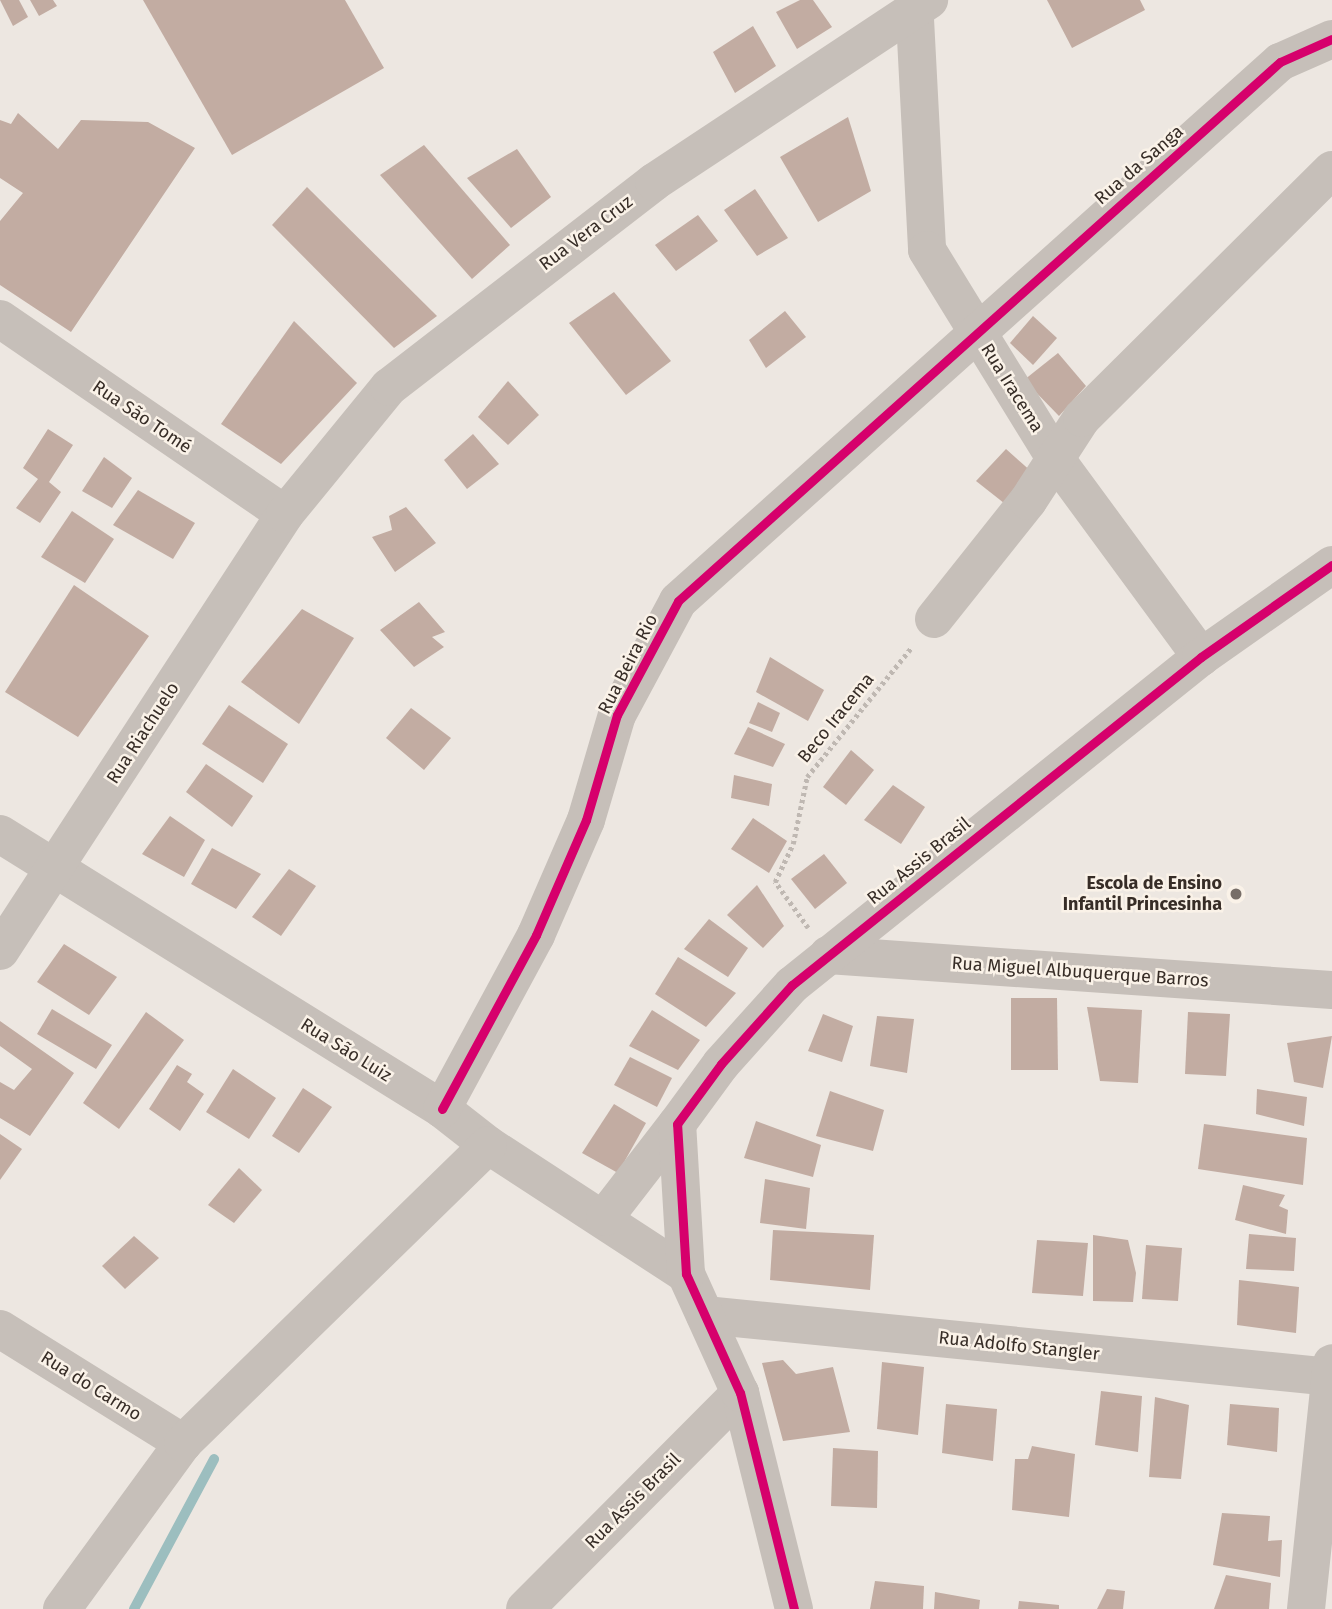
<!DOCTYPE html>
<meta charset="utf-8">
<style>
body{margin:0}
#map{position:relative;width:1332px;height:1609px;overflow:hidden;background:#ede7e1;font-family:"Fira Sans",sans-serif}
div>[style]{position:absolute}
.stream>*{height:10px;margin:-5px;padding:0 5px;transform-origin:5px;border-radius:5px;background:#9cbebf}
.building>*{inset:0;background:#c2aca2}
.path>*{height:4.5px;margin-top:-2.25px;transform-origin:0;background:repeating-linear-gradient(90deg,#bfb8b2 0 3.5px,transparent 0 7px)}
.minor>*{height:38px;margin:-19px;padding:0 19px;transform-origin:19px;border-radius:19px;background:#c6bfb9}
.cycleway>*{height:9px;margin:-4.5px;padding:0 4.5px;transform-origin:4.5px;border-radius:4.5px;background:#d6006c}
.dots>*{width:19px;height:19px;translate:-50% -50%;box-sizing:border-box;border:4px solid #faf2e8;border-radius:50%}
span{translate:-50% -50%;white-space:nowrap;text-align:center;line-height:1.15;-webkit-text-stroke:5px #faf2e8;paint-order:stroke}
.street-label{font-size:18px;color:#372d27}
.poi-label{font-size:18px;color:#372d27;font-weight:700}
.right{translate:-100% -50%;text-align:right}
</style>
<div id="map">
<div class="stream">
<div style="left:134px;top:1609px;width:170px;rotate:-61.9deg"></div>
</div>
<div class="building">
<div style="clip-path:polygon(0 0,19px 0,28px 17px,13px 26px)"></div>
<div style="clip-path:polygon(30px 0,53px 0,57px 6px,39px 16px)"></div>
<div style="clip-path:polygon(143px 0,345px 0,384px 68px,232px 155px)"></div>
<div style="clip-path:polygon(800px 0,813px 0,832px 27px,797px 49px,776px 12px)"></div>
<div style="clip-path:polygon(1047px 0,1140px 0,1145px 10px,1072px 48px)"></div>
<div style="clip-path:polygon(753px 26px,776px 66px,735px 93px,713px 52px)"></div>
<div style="clip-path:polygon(18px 113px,58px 149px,81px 120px,148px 122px,195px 148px,71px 332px,0 285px,0 221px,23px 193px,0 178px,0 120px,11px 124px)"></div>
<div style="clip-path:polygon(848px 117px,871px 191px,818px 222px,780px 157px)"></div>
<div style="clip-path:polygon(424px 145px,510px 245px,472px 279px,380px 175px)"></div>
<div style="clip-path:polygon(517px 149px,551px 197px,511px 228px,467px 178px)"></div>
<div style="clip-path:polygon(307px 187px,437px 316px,394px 348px,272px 225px)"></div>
<div style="clip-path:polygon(755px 189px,788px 238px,757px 256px,724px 210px)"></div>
<div style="clip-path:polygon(698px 215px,718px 241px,676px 271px,655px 245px)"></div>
<div style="clip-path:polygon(614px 292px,671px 361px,626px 395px,569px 323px)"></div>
<div style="clip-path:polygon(785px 311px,806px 337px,766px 368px,749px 340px)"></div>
<div style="clip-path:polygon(1033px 316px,1057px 338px,1033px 365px,1010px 343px)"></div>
<div style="clip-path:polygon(294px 321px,357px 383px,281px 464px,221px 424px)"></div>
<div style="clip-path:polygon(1058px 353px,1086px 386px,1059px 416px,1024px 380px)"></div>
<div style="clip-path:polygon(508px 381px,539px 415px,508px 445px,478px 417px)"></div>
<div style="clip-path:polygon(48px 429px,73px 445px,49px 482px,61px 492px,40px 523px,16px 508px,38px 479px,23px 468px)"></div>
<div style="clip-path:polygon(473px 434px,499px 464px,467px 489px,444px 460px)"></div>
<div style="clip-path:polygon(1006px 449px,1033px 473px,1009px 507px,976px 481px)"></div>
<div style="clip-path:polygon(104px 457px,132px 478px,112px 508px,82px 491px)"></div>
<div style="clip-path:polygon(138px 490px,195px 523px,173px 559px,113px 525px)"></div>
<div style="clip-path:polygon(406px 507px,436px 543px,395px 572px,372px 537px,392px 530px,389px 516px)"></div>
<div style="clip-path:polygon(72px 511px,114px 539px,85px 583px,41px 557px)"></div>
<div style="clip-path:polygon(74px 585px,149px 636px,78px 737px,5px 692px)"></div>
<div style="clip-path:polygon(419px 602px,445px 632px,432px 637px,444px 647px,414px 667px,380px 630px)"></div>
<div style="clip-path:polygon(302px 609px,354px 638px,299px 724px,241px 682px)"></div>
<div style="clip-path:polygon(770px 657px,824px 690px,808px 721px,756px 692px)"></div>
<div style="clip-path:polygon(758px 702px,780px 713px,772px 732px,749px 723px)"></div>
<div style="clip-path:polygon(229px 705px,288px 744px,263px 783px,202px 744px)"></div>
<div style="clip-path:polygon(411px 708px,451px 738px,424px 770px,386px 738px)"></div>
<div style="clip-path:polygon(748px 727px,785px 744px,773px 767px,734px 754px)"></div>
<div style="clip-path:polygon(851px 750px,874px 770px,846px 805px,823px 787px)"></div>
<div style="clip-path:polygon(206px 764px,253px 796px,232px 827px,186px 792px)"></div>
<div style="clip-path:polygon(734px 775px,772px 784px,769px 806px,731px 798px)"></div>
<div style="clip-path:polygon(893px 785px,925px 807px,901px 844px,864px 820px)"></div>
<div style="clip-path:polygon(170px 816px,205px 840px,184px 877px,142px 854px)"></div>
<div style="clip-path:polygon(753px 818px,787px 841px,769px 873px,731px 849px)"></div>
<div style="clip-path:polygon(212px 848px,261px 874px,236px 909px,191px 884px)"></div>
<div style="clip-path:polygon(824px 854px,847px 883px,815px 909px,791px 879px)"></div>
<div style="clip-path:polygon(289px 869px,316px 886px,281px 936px,252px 917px)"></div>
<div style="clip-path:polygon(757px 885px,784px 926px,763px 948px,727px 915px)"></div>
<div style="clip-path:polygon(709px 919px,748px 948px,728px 977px,684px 949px)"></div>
<div style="clip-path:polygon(64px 944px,117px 977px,89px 1015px,37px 982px)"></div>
<div style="clip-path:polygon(678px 957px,736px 993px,706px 1027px,655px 994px)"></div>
<div style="clip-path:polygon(1011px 998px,1057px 998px,1058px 1070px,1011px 1070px)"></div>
<div style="clip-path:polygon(1087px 1007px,1142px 1010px,1138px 1083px,1100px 1081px)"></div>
<div style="clip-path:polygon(52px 1009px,112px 1045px,96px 1069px,37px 1034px)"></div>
<div style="clip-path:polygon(652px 1010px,700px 1040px,678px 1070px,629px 1046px)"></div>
<div style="clip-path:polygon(146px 1012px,184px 1040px,119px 1129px,83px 1103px)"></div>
<div style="clip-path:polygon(1188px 1012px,1230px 1014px,1226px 1076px,1185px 1074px)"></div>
<div style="clip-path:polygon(823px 1014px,853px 1026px,842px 1062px,808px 1051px)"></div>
<div style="clip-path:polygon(877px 1016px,914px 1019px,907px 1073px,870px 1066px)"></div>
<div style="clip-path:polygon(0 1021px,74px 1073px,30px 1136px,0 1118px,0 1082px,14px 1090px,32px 1069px,0 1046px)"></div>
<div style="clip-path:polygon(1332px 1036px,1323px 1088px,1294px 1082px,1287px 1043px)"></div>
<div style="clip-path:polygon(630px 1057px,672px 1078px,657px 1107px,614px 1085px)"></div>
<div style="clip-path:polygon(177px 1065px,192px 1074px,187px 1082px,204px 1094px,180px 1131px,149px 1109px)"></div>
<div style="clip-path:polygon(233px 1069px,276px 1098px,249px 1139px,206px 1112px)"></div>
<div style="clip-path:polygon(303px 1088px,332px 1107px,299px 1153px,272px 1136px)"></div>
<div style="clip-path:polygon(1257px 1089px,1307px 1097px,1304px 1126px,1256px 1114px)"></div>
<div style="clip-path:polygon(830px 1091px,884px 1110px,873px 1151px,816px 1136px)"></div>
<div style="clip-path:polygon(614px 1104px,646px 1123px,618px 1173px,582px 1153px)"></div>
<div style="clip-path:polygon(756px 1121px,821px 1145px,813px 1177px,744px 1158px)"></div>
<div style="clip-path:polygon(1204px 1124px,1307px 1138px,1303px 1185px,1198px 1169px)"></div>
<div style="clip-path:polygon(0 1134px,22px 1149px,0 1180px)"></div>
<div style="clip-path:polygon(239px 1168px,262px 1190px,234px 1223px,208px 1205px)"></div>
<div style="clip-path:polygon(765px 1179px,810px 1188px,806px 1229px,760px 1223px)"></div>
<div style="clip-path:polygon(1243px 1185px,1285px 1195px,1279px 1206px,1288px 1210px,1286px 1234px,1235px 1220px)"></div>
<div style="clip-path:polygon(773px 1230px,874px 1235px,870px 1290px,770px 1280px)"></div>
<div style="clip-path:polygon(1249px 1234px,1296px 1238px,1294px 1271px,1246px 1269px)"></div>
<div style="clip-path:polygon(1093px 1235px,1128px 1240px,1136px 1273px,1133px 1302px,1093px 1301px)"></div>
<div style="clip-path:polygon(134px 1236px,159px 1258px,125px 1289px,102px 1266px)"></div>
<div style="clip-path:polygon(1037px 1240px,1088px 1243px,1083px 1296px,1032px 1293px)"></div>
<div style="clip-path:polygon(1146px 1245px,1182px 1248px,1178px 1301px,1142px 1299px)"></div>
<div style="clip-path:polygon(1239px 1280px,1299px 1287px,1296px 1333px,1237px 1325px)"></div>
<div style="clip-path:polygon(783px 1360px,796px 1374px,833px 1367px,850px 1432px,783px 1441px,762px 1363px)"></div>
<div style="clip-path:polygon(882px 1362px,924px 1367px,918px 1435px,877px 1429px)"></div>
<div style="clip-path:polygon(1101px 1391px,1142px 1396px,1138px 1452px,1095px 1445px)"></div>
<div style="clip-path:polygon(1155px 1397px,1189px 1405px,1181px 1479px,1149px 1477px)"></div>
<div style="clip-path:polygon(946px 1404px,997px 1409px,993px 1461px,942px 1453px)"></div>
<div style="clip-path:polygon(1230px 1404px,1279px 1408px,1277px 1452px,1227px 1445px)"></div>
<div style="clip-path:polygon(1032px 1446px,1075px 1454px,1069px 1517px,1012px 1510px,1015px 1459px,1028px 1459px)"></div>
<div style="clip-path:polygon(833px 1448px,878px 1451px,877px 1508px,831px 1506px)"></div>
<div style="clip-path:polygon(1222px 1513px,1270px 1516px,1268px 1541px,1282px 1540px,1280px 1577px,1213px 1565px)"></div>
<div style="clip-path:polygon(1226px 1575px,1271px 1583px,1269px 1609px,1214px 1609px)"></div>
<div style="clip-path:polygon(875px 1581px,924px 1586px,923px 1609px,870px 1609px)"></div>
<div style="clip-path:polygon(1107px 1589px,1125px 1591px,1123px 1609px,1097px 1609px)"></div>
<div style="clip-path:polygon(935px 1592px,980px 1600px,979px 1609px,934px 1609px)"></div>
<div style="clip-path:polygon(1019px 1601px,1059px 1605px,1059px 1609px,1018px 1609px)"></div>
</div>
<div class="path">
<div style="left:808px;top:928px;width:57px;rotate:-125.7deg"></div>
<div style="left:775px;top:882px;width:42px;rotate:-64.7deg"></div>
<div style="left:793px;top:844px;width:68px;rotate:-78.2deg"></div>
<div style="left:807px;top:777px;width:167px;rotate:-51.1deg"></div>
</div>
<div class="minor">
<div style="left:914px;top:0;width:250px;rotate:87deg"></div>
<div style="left:927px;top:250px;width:244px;rotate:58.4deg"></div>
<div style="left:1055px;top:458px;width:247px;rotate:53.7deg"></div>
<div style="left:0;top:319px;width:345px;rotate:34.4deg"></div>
<div style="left:934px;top:619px;width:151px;rotate:-51.5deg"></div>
<div style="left:1028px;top:501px;width:99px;rotate:-57deg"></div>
<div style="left:1082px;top:418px;width:352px;rotate:-44.8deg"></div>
<div style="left:0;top:834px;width:521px;rotate:31.89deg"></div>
<div style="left:442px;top:1109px;width:58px;rotate:38deg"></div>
<div style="left:488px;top:1145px;width:236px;rotate:33.1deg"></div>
<div style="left:0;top:951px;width:522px;rotate:-56.89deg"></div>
<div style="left:285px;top:514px;width:164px;rotate:-50.7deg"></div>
<div style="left:389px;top:387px;width:335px;rotate:-37.7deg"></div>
<div style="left:654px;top:182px;width:330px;rotate:-33.5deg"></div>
<div style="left:828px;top:955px;width:505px;rotate:3.97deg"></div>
<div style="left:442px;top:1109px;width:198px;rotate:-61.6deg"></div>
<div style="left:536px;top:935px;width:125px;rotate:-66.5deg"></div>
<div style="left:586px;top:820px;width:109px;rotate:-73.6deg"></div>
<div style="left:617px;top:715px;width:129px;rotate:-61.8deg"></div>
<div style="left:678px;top:601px;width:808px;rotate:-41.84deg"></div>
<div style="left:1280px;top:62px;width:57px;rotate:-23.9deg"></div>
<div style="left:605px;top:1217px;width:118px;rotate:-52.3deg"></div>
<div style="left:705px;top:1315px;width:630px;rotate:5.65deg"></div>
<div style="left:0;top:1329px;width:216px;rotate:31.9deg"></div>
<div style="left:62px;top:1609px;width:205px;rotate:-53.9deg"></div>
<div style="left:183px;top:1443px;width:426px;rotate:-44.3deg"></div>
<div style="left:525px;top:1609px;width:305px;rotate:-45.1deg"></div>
<div style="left:794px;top:1609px;width:223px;rotate:-104deg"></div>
<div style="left:740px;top:1393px;width:131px;rotate:-114.4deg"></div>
<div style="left:686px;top:1274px;width:150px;rotate:-93.4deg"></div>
<div style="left:677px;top:1124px;width:74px;rotate:-53.7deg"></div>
<div style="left:721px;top:1064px;width:106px;rotate:-48.1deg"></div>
<div style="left:792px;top:985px;width:524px;rotate:-38.73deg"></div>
<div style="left:1201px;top:657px;width:160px;rotate:-35.1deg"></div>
<div style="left:1306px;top:1609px;width:247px;rotate:-84deg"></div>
</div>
<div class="cycleway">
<div style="left:442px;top:1109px;width:198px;rotate:-61.6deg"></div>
<div style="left:536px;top:935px;width:125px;rotate:-66.5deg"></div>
<div style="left:586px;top:820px;width:109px;rotate:-73.6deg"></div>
<div style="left:617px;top:715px;width:129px;rotate:-61.8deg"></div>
<div style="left:678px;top:601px;width:808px;rotate:-41.84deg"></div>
<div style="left:1280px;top:62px;width:57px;rotate:-23.9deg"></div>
<div style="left:794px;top:1609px;width:223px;rotate:-104deg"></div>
<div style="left:740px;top:1393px;width:131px;rotate:-114.4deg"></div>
<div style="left:686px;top:1274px;width:150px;rotate:-93.4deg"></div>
<div style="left:677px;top:1124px;width:74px;rotate:-53.7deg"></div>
<div style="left:721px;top:1064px;width:106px;rotate:-48.1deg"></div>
<div style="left:792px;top:985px;width:524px;rotate:-38.73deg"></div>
<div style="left:1201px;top:657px;width:160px;rotate:-35.1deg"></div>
</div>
<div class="dots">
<div style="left:1236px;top:894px;background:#776e68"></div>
</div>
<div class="street-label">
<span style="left:1139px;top:165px;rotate:-41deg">Rua da Sanga</span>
<span style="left:586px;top:233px;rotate:-37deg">Rua Vera Cruz</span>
<span style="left:1012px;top:388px;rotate:58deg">Rua Iracema</span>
<span style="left:142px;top:417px;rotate:34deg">Rua São Tomé</span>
<span style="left:628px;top:664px;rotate:-63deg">Rua Beira Rio</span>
<span style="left:836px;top:718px;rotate:-51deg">Beco Iracema</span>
<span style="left:143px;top:733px;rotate:-57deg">Rua Riachuelo</span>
<span style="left:919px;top:861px;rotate:-39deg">Rua Assis Brasil</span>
<span style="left:1080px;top:972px;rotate:4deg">Rua Miguel Albuquerque Barros</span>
<span style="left:346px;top:1050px;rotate:32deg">Rua São Luiz</span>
<span style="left:1019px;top:1346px;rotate:6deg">Rua Adolfo Stangler</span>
<span style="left:91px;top:1386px;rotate:32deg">Rua do Carmo</span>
<span style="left:633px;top:1501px;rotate:-45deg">Rua Assis Brasil</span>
</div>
<div class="poi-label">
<span class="right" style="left:1222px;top:894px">Escola de Ensino<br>Infantil Princesinha</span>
</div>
</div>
